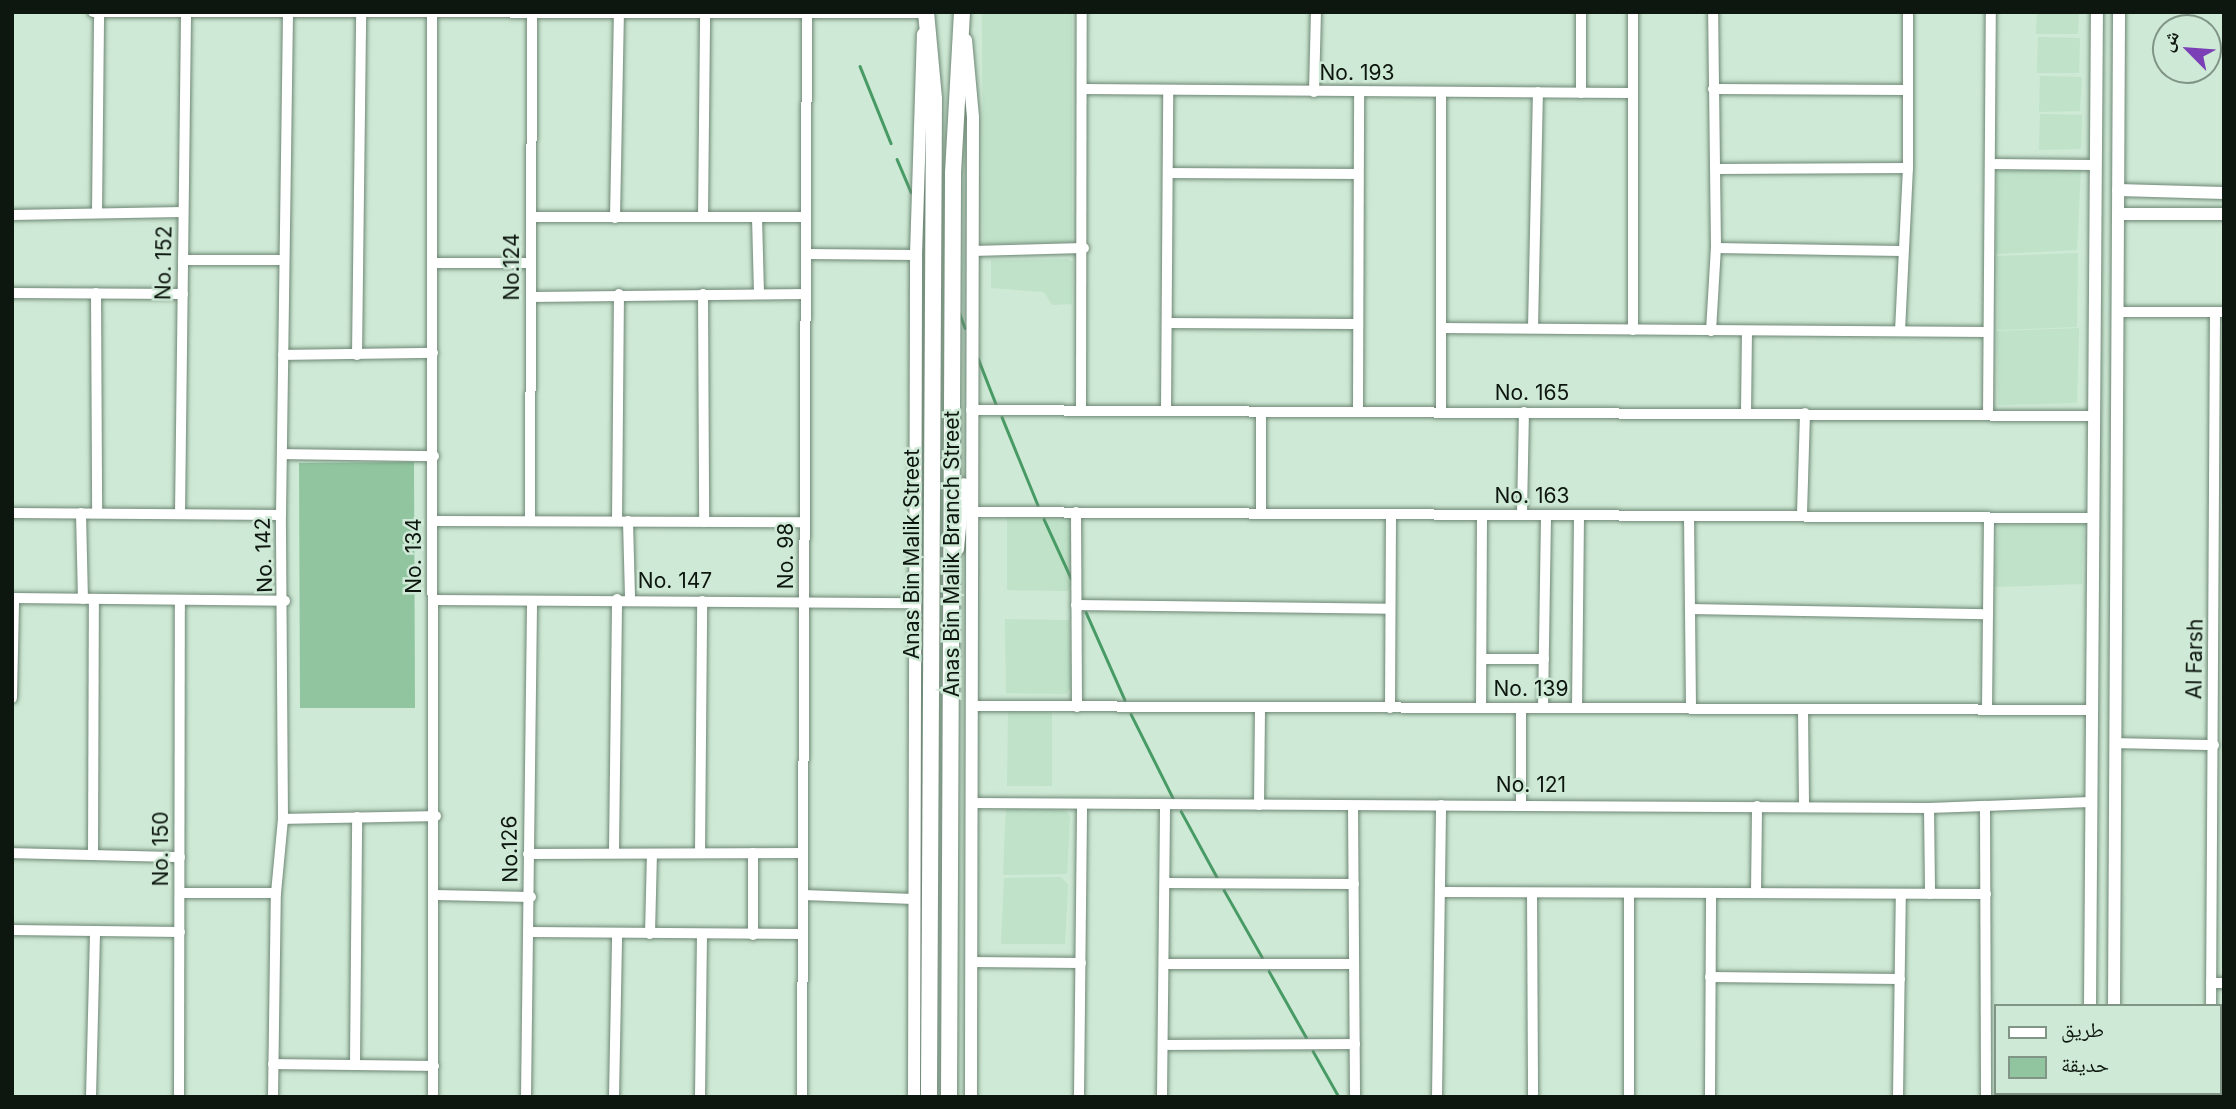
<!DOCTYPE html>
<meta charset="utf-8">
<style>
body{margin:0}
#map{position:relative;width:2236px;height:1109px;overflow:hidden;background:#cee9d5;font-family:Inter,"Noto Naskh Arabic",sans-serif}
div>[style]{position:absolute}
.built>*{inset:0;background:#bfe2c8}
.green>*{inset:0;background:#90c59f}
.stream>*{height:2.5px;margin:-1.25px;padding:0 1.25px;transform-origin:1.25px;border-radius:1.25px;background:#499b66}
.roads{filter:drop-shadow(0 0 2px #6e8775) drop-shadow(0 0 2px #6e8775)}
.minor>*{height:10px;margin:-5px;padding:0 5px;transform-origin:5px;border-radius:5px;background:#fff}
.tertiary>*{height:12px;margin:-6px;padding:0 6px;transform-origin:6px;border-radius:6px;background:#fff}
.primary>*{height:16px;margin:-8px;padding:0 8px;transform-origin:8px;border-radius:8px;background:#fff}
span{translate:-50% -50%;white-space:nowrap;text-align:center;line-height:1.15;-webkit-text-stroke:5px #cee9d5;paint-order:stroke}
.street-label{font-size:21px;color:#0d160f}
.frame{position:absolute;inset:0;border:14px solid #0d160f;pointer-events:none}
.legend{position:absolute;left:1994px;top:1004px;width:228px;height:91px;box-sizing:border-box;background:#cee9d5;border:2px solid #819586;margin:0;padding:9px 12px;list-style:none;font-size:21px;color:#0d160f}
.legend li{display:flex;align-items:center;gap:14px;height:35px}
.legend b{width:35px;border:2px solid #819586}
.north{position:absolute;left:2152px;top:14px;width:70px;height:70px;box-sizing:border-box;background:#cee9d5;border:2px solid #819586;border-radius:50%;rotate:295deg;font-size:19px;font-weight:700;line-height:28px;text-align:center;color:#0d160f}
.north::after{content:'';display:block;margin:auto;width:24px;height:32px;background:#7b40b6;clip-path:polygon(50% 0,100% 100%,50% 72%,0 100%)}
</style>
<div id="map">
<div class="built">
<div style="clip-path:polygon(1072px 12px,1072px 242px,983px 244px,982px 13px)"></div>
<div style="clip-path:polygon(2037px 12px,2079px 12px,2078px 34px,2036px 34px)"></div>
<div style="clip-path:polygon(2038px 37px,2080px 38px,2079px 73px,2037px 73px)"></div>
<div style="clip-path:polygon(2040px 76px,2082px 77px,2080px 111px,2039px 112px)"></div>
<div style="clip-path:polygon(2040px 114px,2082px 115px,2081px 149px,2039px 150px)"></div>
<div style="clip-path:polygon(2081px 168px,2077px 250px,1996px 254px,1997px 171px)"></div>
<div style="clip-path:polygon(2078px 253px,2077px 327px,1998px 330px,1997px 256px)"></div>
<div style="clip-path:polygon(1068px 259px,1073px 262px,1072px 304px,1052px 305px,1044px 292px,991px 288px,991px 260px)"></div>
<div style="clip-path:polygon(2079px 328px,2077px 403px,1998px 405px,1997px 331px)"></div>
<div style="clip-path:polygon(1007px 516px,1070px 517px,1072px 583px,1068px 591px,1007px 590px)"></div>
<div style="clip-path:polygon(2084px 524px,2082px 584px,1994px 587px,1998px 525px)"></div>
<div style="clip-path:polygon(1005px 619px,1069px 620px,1071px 685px,1067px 694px,1006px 693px)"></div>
<div style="clip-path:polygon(1008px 711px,1052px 712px,1052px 786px,1007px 786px)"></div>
<div style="clip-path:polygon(1006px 808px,1063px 808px,1070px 816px,1067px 874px,1003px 875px)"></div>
<div style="clip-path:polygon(1061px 877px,1068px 885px,1065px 944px,1001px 944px,1004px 878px)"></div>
</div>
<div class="green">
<div style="clip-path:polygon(414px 462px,415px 708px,300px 708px,299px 463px)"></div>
</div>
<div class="stream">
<div style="left:860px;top:66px;width:83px;rotate:68.1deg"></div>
<div style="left:897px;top:159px;width:36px;rotate:67deg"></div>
<div style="left:959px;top:312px;width:17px;rotate:69deg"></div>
<div style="left:978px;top:358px;width:49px;rotate:68.6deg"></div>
<div style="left:1002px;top:417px;width:95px;rotate:67.8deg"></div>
<div style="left:1044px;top:519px;width:65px;rotate:65.4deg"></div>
<div style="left:1086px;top:612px;width:96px;rotate:66.1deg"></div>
<div style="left:1131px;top:714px;width:94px;rotate:63.4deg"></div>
<div style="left:1181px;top:811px;width:75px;rotate:61.4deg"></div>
<div style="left:1224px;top:890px;width:77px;rotate:60.4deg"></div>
<div style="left:1269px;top:971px;width:76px;rotate:60.7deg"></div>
<div style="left:1313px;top:1051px;width:53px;rotate:60.5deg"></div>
</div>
<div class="roads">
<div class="minor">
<div style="left:93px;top:12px;width:833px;rotate:0.07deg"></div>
<div style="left:1633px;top:12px;width:318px;rotate:90deg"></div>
<div style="left:432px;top:15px;width:1082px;rotate:89.95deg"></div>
<div style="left:1082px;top:89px;width:550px;rotate:0.42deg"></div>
<div style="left:1713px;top:89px;width:195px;rotate:0.3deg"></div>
<div style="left:1314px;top:92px;width:80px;rotate:-88.6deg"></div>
<div style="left:1441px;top:92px;width:319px;rotate:90deg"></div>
<div style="left:1581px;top:93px;width:81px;rotate:-90deg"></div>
<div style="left:1990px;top:164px;width:105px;rotate:0.5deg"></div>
<div style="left:1716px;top:169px;width:192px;rotate:-0.3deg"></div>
<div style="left:1169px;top:173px;width:189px;rotate:0.3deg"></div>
<div style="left:97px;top:213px;width:201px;rotate:-89.4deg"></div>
<div style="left:12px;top:215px;width:171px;rotate:-1deg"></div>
<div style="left:531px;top:217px;width:275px"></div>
<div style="left:703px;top:217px;width:203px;rotate:-89.4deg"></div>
<div style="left:757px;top:217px;width:77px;rotate:88.5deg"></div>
<div style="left:615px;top:218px;width:203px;rotate:-88.9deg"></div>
<div style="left:1716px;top:248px;width:186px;rotate:0.9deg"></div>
<div style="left:972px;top:251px;width:112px;rotate:-1.5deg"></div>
<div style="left:806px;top:254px;width:110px;rotate:0.5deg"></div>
<div style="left:183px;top:260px;width:101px"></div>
<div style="left:435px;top:263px;width:96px"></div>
<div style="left:12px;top:293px;width:171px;rotate:0.3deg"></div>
<div style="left:96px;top:293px;width:220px;rotate:89.7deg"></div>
<div style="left:703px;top:294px;width:228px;rotate:89.7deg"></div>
<div style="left:531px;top:297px;width:275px;rotate:-0.6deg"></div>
<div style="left:2118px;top:312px;width:106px"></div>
<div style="left:1167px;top:323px;width:189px;rotate:0.3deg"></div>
<div style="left:1441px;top:328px;width:547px;rotate:0.42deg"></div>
<div style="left:1533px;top:328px;width:236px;rotate:-88.8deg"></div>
<div style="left:1711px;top:331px;width:83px;rotate:-86.6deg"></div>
<div style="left:1716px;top:248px;width:236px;rotate:-90.7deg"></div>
<div style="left:1900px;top:331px;width:163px;rotate:-87.2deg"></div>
<div style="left:1908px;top:168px;width:156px;rotate:-90deg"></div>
<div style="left:283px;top:355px;width:150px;rotate:-0.8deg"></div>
<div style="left:357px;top:355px;width:343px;rotate:-89.3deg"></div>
<div style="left:971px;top:410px;width:1122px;rotate:0.31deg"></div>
<div style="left:1081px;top:411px;width:399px;rotate:-89.9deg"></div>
<div style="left:1166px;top:411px;width:320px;rotate:-89.6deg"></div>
<div style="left:1358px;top:412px;width:319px;rotate:-89.8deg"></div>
<div style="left:1746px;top:413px;width:81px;rotate:-89.3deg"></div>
<div style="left:1988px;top:415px;width:403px;rotate:-89.6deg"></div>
<div style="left:282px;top:454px;width:152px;rotate:0.8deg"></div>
<div style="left:971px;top:512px;width:1121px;rotate:0.31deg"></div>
<div style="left:1076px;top:512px;width:195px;rotate:89.7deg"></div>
<div style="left:12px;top:513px;width:269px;rotate:0.4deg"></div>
<div style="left:81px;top:513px;width:86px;rotate:88.7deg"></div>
<div style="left:1261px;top:513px;width:101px;rotate:-90deg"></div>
<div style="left:180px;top:514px;width:501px;rotate:-89.31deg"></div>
<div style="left:1522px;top:514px;width:102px;rotate:-88.9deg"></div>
<div style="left:1802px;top:514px;width:101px;rotate:-88.3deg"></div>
<div style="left:1689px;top:516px;width:193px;rotate:89.4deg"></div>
<div style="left:433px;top:521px;width:372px;rotate:0.2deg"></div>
<div style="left:530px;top:521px;width:507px;rotate:-89.77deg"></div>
<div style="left:617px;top:521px;width:227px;rotate:-89.5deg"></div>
<div style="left:628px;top:521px;width:79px;rotate:88.5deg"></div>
<div style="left:12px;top:598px;width:273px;rotate:0.6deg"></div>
<div style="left:434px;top:600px;width:481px;rotate:0.4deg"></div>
<div style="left:1076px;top:605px;width:314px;rotate:0.7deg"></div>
<div style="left:1690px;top:609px;width:297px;rotate:1deg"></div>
<div style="left:1482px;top:659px;width:62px"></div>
<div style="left:12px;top:698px;width:99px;rotate:-88.8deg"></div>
<div style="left:971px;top:706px;width:1120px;rotate:0.2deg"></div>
<div style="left:1390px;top:708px;width:194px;rotate:-89.7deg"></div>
<div style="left:1481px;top:708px;width:193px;rotate:-89.7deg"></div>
<div style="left:1543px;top:708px;width:193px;rotate:-89.1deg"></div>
<div style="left:1577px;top:708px;width:193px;rotate:-89.4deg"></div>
<div style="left:1521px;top:709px;width:95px;rotate:90deg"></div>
<div style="left:1803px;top:709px;width:96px;rotate:89.4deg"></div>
<div style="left:1987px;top:710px;width:192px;rotate:-89.4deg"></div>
<div style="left:2116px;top:743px;width:98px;rotate:1.2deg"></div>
<div style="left:971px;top:803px;width:958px;rotate:0.3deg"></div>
<div style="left:1929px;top:808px;width:161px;rotate:-2.1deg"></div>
<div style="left:1259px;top:805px;width:98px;rotate:-89.4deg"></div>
<div style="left:1353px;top:806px;width:291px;rotate:89.6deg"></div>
<div style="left:1985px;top:807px;width:290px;rotate:89.8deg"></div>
<div style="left:1929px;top:808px;width:86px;rotate:89.3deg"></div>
<div style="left:283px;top:819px;width:153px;rotate:-1.1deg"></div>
<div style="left:614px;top:851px;width:252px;rotate:-89.3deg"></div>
<div style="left:12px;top:853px;width:168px;rotate:1.4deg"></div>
<div style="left:700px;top:853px;width:252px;rotate:-89.5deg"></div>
<div style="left:528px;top:854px;width:275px;rotate:-0.2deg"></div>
<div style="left:93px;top:855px;width:256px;rotate:-89.8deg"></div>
<div style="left:1165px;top:883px;width:189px;rotate:0.3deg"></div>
<div style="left:1440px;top:892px;width:546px;rotate:0.21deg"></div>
<div style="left:1756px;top:892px;width:86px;rotate:-89.3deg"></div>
<div style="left:180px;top:893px;width:96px"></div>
<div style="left:1532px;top:893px;width:204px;rotate:89.7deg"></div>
<div style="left:1629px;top:893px;width:204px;rotate:90deg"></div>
<div style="left:435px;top:895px;width:96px;rotate:1.2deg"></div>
<div style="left:803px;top:895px;width:111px;rotate:2.1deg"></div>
<div style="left:12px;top:930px;width:168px;rotate:0.7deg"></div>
<div style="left:530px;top:932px;width:273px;rotate:0.4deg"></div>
<div style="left:650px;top:934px;width:80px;rotate:-88.6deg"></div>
<div style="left:753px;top:935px;width:82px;rotate:-90deg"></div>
<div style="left:971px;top:962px;width:110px;rotate:0.5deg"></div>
<div style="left:1164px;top:964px;width:190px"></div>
<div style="left:1710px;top:977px;width:190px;rotate:0.6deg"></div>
<div style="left:2211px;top:983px;width:13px"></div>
<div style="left:2211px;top:1006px;width:694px;rotate:-89.67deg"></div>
<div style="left:1163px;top:1045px;width:192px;rotate:-0.3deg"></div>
<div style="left:273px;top:1064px;width:161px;rotate:0.7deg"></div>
<div style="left:355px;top:1065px;width:248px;rotate:-89.5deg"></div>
<div style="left:91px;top:1097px;width:166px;rotate:-88.6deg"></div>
<div style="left:179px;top:1097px;width:496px;rotate:-89.9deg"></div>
<div style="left:273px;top:1097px;width:204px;rotate:-89.2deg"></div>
<div style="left:276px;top:893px;width:74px;rotate:-84.6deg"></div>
<div style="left:283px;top:819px;width:304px;rotate:-90.4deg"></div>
<div style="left:281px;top:515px;width:503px;rotate:-89.2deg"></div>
<div style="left:526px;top:1097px;width:496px;rotate:-89.3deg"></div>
<div style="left:614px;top:1097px;width:163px;rotate:-88.9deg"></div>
<div style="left:700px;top:1097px;width:162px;rotate:-89.3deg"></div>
<div style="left:802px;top:1097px;width:1082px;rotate:-89.74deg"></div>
<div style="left:1079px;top:1097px;width:293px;rotate:-89.4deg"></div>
<div style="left:1162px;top:1097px;width:292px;rotate:-89.4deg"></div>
<div style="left:1437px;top:1097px;width:292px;rotate:-89.2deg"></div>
<div style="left:1710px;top:1097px;width:203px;rotate:-89.7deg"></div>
<div style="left:1898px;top:1097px;width:203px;rotate:-89.2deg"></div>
<div style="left:2210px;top:1097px;width:4px;rotate:-90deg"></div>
</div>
<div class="tertiary">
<div style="left:966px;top:40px;width:77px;rotate:84.8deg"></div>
<div style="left:973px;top:117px;width:980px;rotate:90.12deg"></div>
<div style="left:2118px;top:190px;width:106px;rotate:1.6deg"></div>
<div style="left:2118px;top:214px;width:106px"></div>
<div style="left:958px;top:549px;width:65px;rotate:-84.7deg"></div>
<div style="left:2090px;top:1006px;width:994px;rotate:-89.6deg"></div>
<div style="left:2114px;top:1006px;width:994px;rotate:-89.71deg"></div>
<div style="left:2115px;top:1093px;width:4px;rotate:90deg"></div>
<div style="left:914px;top:1097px;width:842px;rotate:-89.86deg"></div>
<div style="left:916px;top:255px;width:221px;rotate:-88.2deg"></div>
<div style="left:2090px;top:1097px;width:4px;rotate:-90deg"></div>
</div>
<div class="primary">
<div style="left:926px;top:12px;width:87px;rotate:84.7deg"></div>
<div style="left:934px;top:99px;width:998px;rotate:90.29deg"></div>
<div style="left:949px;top:1097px;width:924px;rotate:-89.75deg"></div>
<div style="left:953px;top:173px;width:161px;rotate:-86.8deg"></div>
</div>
</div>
<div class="street-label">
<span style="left:1357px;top:73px">No. 193</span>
<span style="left:164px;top:263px;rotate:-89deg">No. 152</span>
<span style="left:512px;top:267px;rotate:-90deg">No.124</span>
<span style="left:1532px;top:393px">No. 165</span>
<span style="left:1532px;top:496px">No. 163</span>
<span style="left:912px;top:554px;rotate:-90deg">Anas Bin Malik Street</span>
<span style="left:952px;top:554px;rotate:-90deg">Anas Bin Malik Branch Street</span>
<span style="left:264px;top:555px;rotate:-92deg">No. 142</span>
<span style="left:414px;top:556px;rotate:-90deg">No. 134</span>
<span style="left:786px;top:556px;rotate:-90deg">No. 98</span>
<span style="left:675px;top:581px">No. 147</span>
<span style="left:2195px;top:659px;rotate:-89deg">Al Farsh</span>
<span style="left:1531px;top:689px">No. 139</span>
<span style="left:1531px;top:785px">No. 121</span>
<span style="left:161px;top:849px;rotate:-90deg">No. 150</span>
<span style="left:510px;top:849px;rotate:-91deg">No.126</span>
</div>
<div class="frame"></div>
<ul class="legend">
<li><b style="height:9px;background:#fff"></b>طريق</li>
<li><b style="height:19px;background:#90c59f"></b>حديقة</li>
</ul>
<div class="north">ش</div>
</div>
